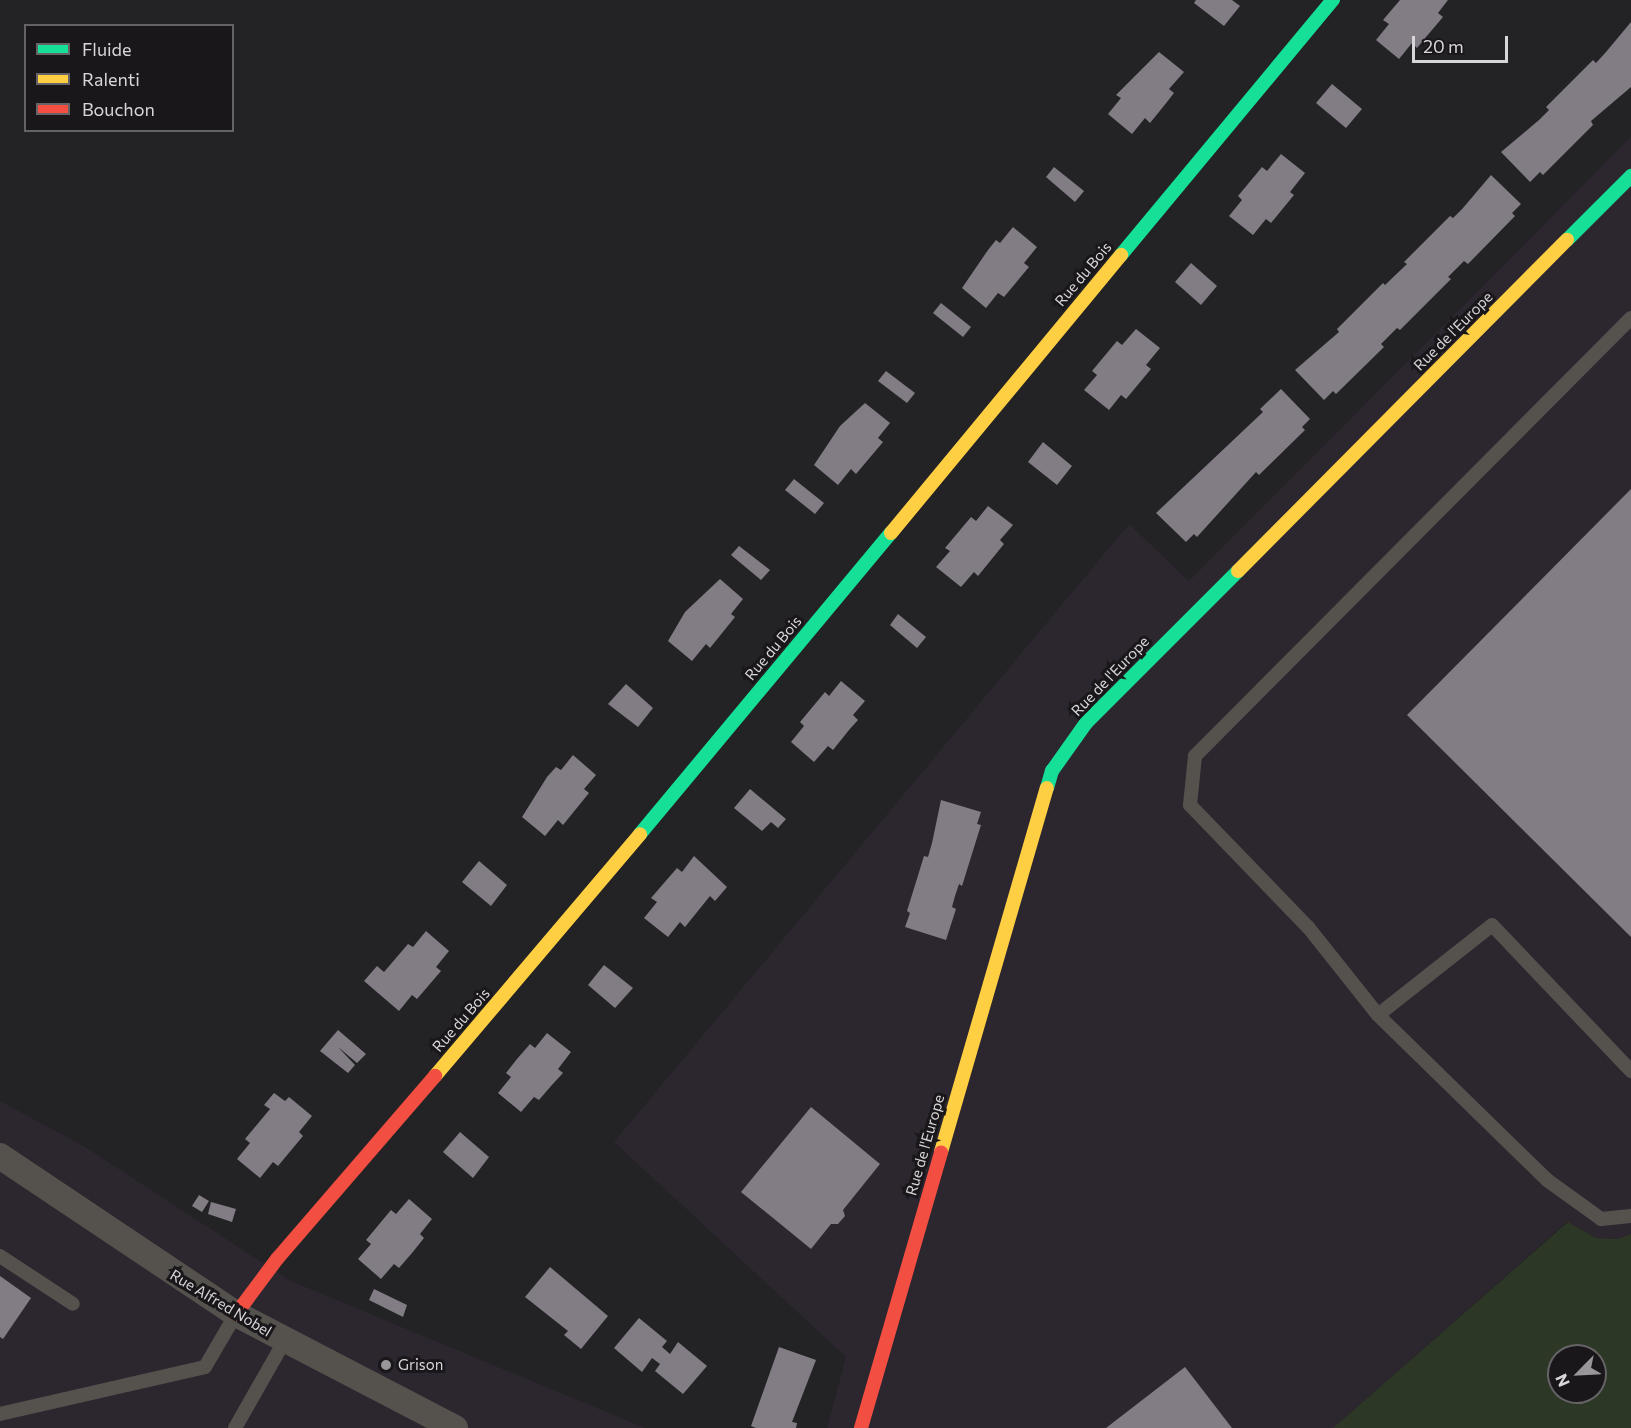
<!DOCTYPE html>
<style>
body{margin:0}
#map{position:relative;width:1631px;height:1428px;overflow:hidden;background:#232224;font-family:Commissioner,sans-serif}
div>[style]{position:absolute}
.built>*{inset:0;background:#2c262f}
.green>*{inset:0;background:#2c3825}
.building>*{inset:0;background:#827d85}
.lane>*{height:14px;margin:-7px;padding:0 7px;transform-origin:7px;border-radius:7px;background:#55524e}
.street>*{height:26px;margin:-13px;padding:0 13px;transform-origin:13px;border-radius:13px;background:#55524e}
.fast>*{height:14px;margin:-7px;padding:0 7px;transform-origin:7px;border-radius:7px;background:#16e098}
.slow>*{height:14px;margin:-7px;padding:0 7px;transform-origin:7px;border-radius:7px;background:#ffcf43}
.jam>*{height:14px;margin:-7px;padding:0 7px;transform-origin:7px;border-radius:7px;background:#f24e42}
.dots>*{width:16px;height:16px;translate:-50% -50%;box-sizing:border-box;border:3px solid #1a171b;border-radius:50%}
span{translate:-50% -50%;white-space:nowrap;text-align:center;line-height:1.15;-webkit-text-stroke:6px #1a171b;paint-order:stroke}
.street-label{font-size:15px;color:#d8d6d9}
.poi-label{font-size:15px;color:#d8d6d9}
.left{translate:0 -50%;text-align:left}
.legend{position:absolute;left:24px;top:24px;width:210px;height:108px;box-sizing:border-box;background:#1a171b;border:2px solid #666367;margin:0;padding:8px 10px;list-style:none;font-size:18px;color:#d8d6d9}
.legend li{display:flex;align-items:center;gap:12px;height:30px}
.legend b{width:30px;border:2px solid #666367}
.north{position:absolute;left:1547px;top:1344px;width:60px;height:60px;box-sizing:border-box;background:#1a171b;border:2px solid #666367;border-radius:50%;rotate:246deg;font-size:16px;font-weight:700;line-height:24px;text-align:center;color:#d8d6d9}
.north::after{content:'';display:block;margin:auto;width:21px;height:27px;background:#99979a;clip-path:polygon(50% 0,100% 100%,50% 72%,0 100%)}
.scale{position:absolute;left:1412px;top:36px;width:96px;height:27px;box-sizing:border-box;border:3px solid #d8d6d9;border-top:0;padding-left:8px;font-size:18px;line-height:21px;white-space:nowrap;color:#d8d6d9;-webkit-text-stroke:4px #1a171b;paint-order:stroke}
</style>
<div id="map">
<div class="built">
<div style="clip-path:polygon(1631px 137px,1631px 1234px,1618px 1239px,1596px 1238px,1567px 1222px,1333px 1428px,827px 1428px,846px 1357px,614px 1142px,1129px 524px,1189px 581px)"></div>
<div style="clip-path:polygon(0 1101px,82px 1145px,289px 1280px,645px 1428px,0 1428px)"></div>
</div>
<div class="green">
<div style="clip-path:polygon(evenodd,1568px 1222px,1596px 1238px,1618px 1239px,1631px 1234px,1631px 1428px,1333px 1428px,1568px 1222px,1559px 1356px,1595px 1356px,1595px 1392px,1559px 1392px,1559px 1356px)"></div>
</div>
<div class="building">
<div style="clip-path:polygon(1196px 0,1232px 0,1240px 6px,1224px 26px,1194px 3px)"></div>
<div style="clip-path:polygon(1400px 0,1448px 0,1438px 13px,1443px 17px,1426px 37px,1417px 48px,1412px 43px,1399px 59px,1376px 40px,1389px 24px,1383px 20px)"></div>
<div style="clip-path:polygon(1631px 22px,1631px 87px,1591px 121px,1593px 125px,1543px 175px,1540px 172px,1530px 182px,1501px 152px,1539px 120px,1549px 110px,1546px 107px,1593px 60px,1596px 63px,1606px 52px)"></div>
<div style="clip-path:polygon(1159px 52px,1184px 72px,1169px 89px,1174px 93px,1163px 107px,1150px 123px,1145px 118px,1132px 134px,1108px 114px,1121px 98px,1116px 95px)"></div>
<div style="clip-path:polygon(1332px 84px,1362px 109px,1346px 128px,1316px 103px)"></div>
<div style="clip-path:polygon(1281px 154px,1305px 173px,1290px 192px,1294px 195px,1271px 223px,1266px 219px,1253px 235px,1229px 216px,1242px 200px,1238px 196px,1262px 167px,1267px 171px)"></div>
<div style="clip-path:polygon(1054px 167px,1084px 191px,1075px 202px,1046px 177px)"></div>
<div style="clip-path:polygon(1491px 175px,1521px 204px,1512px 213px,1515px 216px,1468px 264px,1464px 261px,1448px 277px,1451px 279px,1400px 330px,1397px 328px,1381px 344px,1384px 347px,1336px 394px,1333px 391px,1324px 400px,1295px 370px,1339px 332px,1337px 329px,1383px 283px,1385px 285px,1407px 264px,1404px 262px,1450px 216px,1453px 218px,1463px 208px)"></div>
<div style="clip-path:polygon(1013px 227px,1037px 247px,1024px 263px,1029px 267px,1004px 297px,998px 293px,986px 308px,962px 288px,988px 250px,996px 240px,1000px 243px)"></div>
<div style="clip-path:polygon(1191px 263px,1217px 286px,1201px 305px,1175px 282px)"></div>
<div style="clip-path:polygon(941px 303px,971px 327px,963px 337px,933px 313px)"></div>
<div style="clip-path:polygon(1136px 329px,1160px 348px,1146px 365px,1151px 369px,1126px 399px,1121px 395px,1109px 410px,1084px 390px,1097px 375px,1092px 371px,1117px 341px,1122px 345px)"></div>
<div style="clip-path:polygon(886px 371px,915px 393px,907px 403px,878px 381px)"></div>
<div style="clip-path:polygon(1281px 389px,1310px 419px,1302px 427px,1305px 430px,1259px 475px,1256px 472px,1197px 537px,1194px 534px,1186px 542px,1156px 513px,1263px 412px,1260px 409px)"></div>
<div style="clip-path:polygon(865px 403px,890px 423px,878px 438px,883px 442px,856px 474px,851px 469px,838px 485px,814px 465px,840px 426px)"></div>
<div style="clip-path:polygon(1043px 442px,1072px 466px,1057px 485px,1028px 462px)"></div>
<div style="clip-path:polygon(794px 479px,824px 503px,815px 514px,785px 490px)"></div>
<div style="clip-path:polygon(1631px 489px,1631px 937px,1407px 715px)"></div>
<div style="clip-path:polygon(988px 506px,1013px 525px,1000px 540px,1004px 544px,978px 576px,974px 572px,961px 587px,936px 567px,950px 551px,945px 548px,971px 517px,976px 521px)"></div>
<div style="clip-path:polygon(739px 546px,770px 570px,761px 580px,731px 555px)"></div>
<div style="clip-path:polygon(720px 579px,743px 599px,731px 614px,735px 617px,710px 648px,706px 644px,692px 661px,668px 641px,685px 612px)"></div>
<div style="clip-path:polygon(898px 614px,926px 637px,917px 648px,890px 625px)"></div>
<div style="clip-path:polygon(841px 681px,865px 701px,853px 715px,858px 720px,849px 730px,833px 750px,828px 746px,814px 762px,791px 742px,804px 726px,800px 722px,825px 692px,829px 696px)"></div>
<div style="clip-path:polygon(626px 684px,653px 708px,638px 727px,608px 704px)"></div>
<div style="clip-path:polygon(573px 755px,596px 775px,584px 789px,589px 793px,563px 825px,558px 820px,545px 836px,522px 817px,547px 777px,556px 767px,561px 770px)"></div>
<div style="clip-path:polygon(750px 789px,786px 819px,778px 828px,771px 822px,762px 831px,734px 808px)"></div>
<div style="clip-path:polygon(941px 800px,981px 812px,977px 824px,981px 825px,962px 886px,959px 884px,955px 896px,952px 907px,956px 909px,946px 940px,905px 927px,910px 913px,907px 911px,924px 856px,928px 857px,932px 843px)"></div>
<div style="clip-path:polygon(694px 856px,727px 887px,715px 901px,710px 896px,685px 927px,680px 922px,668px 937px,644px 918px,657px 902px,651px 898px,677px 868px,682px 872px)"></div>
<div style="clip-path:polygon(479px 861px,507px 885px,491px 906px,462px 882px)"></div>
<div style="clip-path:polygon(426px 931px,449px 951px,436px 967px,441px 971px,417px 999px,412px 995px,399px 1011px,364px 981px,377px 966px,384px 972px,408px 944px,413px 947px)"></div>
<div style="clip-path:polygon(604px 965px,633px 988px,615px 1008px,588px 985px)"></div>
<div style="clip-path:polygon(338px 1030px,366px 1054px,357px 1063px,338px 1047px,355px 1065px,348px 1073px,320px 1051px)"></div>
<div style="clip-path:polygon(547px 1033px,571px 1052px,558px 1069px,563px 1073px,551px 1086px,539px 1100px,534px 1097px,521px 1112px,498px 1093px,511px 1077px,506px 1073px,517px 1059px,530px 1044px,535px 1048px)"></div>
<div style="clip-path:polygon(274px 1093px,285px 1101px,289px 1097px,312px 1116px,299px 1132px,303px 1136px,278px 1166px,273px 1162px,260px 1178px,237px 1159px,250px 1143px,245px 1139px,270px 1109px,264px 1105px)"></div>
<div style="clip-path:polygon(811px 1107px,880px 1164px,843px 1210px,845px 1216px,838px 1224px,831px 1224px,811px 1249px,741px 1192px)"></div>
<div style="clip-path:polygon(460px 1132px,489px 1157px,473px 1178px,443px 1152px)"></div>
<div style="clip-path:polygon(199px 1195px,209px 1201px,202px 1212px,192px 1206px)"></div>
<div style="clip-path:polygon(409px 1199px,432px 1219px,420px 1234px,424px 1238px,412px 1253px,399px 1268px,394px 1264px,381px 1279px,358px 1259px,371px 1244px,366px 1240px,391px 1210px,396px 1214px)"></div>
<div style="clip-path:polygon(211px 1202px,236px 1209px,232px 1222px,208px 1214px)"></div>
<div style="clip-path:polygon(550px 1267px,608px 1316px,581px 1349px,564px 1335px,568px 1331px,525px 1297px)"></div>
<div style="clip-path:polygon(0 1276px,31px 1298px,3px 1339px,0 1337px)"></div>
<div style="clip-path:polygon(374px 1289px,407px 1305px,403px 1317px,369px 1300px)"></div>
<div style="clip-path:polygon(639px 1318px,667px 1341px,662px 1347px,670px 1354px,678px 1342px,707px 1366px,683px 1394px,655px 1371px,660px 1364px,652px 1358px,642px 1372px,614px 1348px)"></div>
<div style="clip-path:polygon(779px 1347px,816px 1360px,792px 1422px,797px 1423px,796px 1428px,756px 1428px,751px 1426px)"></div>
<div style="clip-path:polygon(1185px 1367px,1232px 1428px,1106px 1428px)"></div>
</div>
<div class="lane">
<div style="left:1631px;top:318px;width:618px;rotate:134.87deg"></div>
<div style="left:1195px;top:756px;width:49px;rotate:95.8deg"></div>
<div style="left:1190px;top:805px;width:170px;rotate:46deg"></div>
<div style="left:1308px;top:927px;width:112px;rotate:51.5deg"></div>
<div style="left:1378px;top:1015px;width:236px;rotate:44.3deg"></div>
<div style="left:1547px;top:1180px;width:67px;rotate:35.8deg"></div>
<div style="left:1601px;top:1219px;width:30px;rotate:-6deg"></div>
<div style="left:1378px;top:1015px;width:145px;rotate:-38.3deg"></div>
<div style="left:1492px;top:925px;width:202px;rotate:46.4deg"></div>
<div style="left:0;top:1256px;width:87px;rotate:33.3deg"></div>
<div style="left:0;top:1414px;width:210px;rotate:-12.9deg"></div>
<div style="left:205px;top:1367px;width:61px;rotate:-59.7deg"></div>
<div style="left:235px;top:1428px;width:101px;rotate:-60.4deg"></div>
</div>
<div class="street">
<div style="left:0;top:1156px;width:284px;rotate:33.8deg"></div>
<div style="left:236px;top:1314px;width:247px;rotate:27.5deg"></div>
</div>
<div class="fast">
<div style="left:1567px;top:240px;width:91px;rotate:-45deg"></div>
<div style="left:1121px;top:255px;width:332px;rotate:-50.3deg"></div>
<div style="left:1047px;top:788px;width:18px;rotate:-74deg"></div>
<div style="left:1052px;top:771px;width:59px;rotate:-54.7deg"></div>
<div style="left:1086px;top:723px;width:215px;rotate:-45deg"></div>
<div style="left:640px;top:834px;width:392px;rotate:-50.2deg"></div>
</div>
<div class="slow">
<div style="left:891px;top:533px;width:361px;rotate:-50.4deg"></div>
<div style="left:1238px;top:571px;width:467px;rotate:-45.2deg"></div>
<div style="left:435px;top:1076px;width:317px;rotate:-49.7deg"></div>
<div style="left:941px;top:1152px;width:379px;rotate:-73.8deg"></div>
</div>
<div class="jam">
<div style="left:236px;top:1314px;width:69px;rotate:-53.3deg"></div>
<div style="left:277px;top:1259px;width:242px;rotate:-49.2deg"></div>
<div style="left:861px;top:1428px;width:287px;rotate:-73.8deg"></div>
</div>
<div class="dots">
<div style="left:386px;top:1365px;background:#99979a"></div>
</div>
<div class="street-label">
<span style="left:1083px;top:274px;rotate:-50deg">Rue du Bois</span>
<span style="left:1453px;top:331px;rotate:-45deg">Rue de l'Europe</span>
<span style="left:773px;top:648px;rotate:-50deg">Rue du Bois</span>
<span style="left:1110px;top:676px;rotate:-46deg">Rue de l'Europe</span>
<span style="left:461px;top:1020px;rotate:-49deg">Rue du Bois</span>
<span style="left:925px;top:1145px;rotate:-74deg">Rue de l'Europe</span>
<span style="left:221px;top:1303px;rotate:31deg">Rue Alfred Nobel</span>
</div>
<div class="poi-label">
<span class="left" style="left:398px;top:1365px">Grison</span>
</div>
<ul class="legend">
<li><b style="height:8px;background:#16e098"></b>Fluide</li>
<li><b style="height:8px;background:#ffcf43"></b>Ralenti</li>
<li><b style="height:8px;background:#f24e42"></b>Bouchon</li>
</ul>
<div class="north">N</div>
<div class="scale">20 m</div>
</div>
